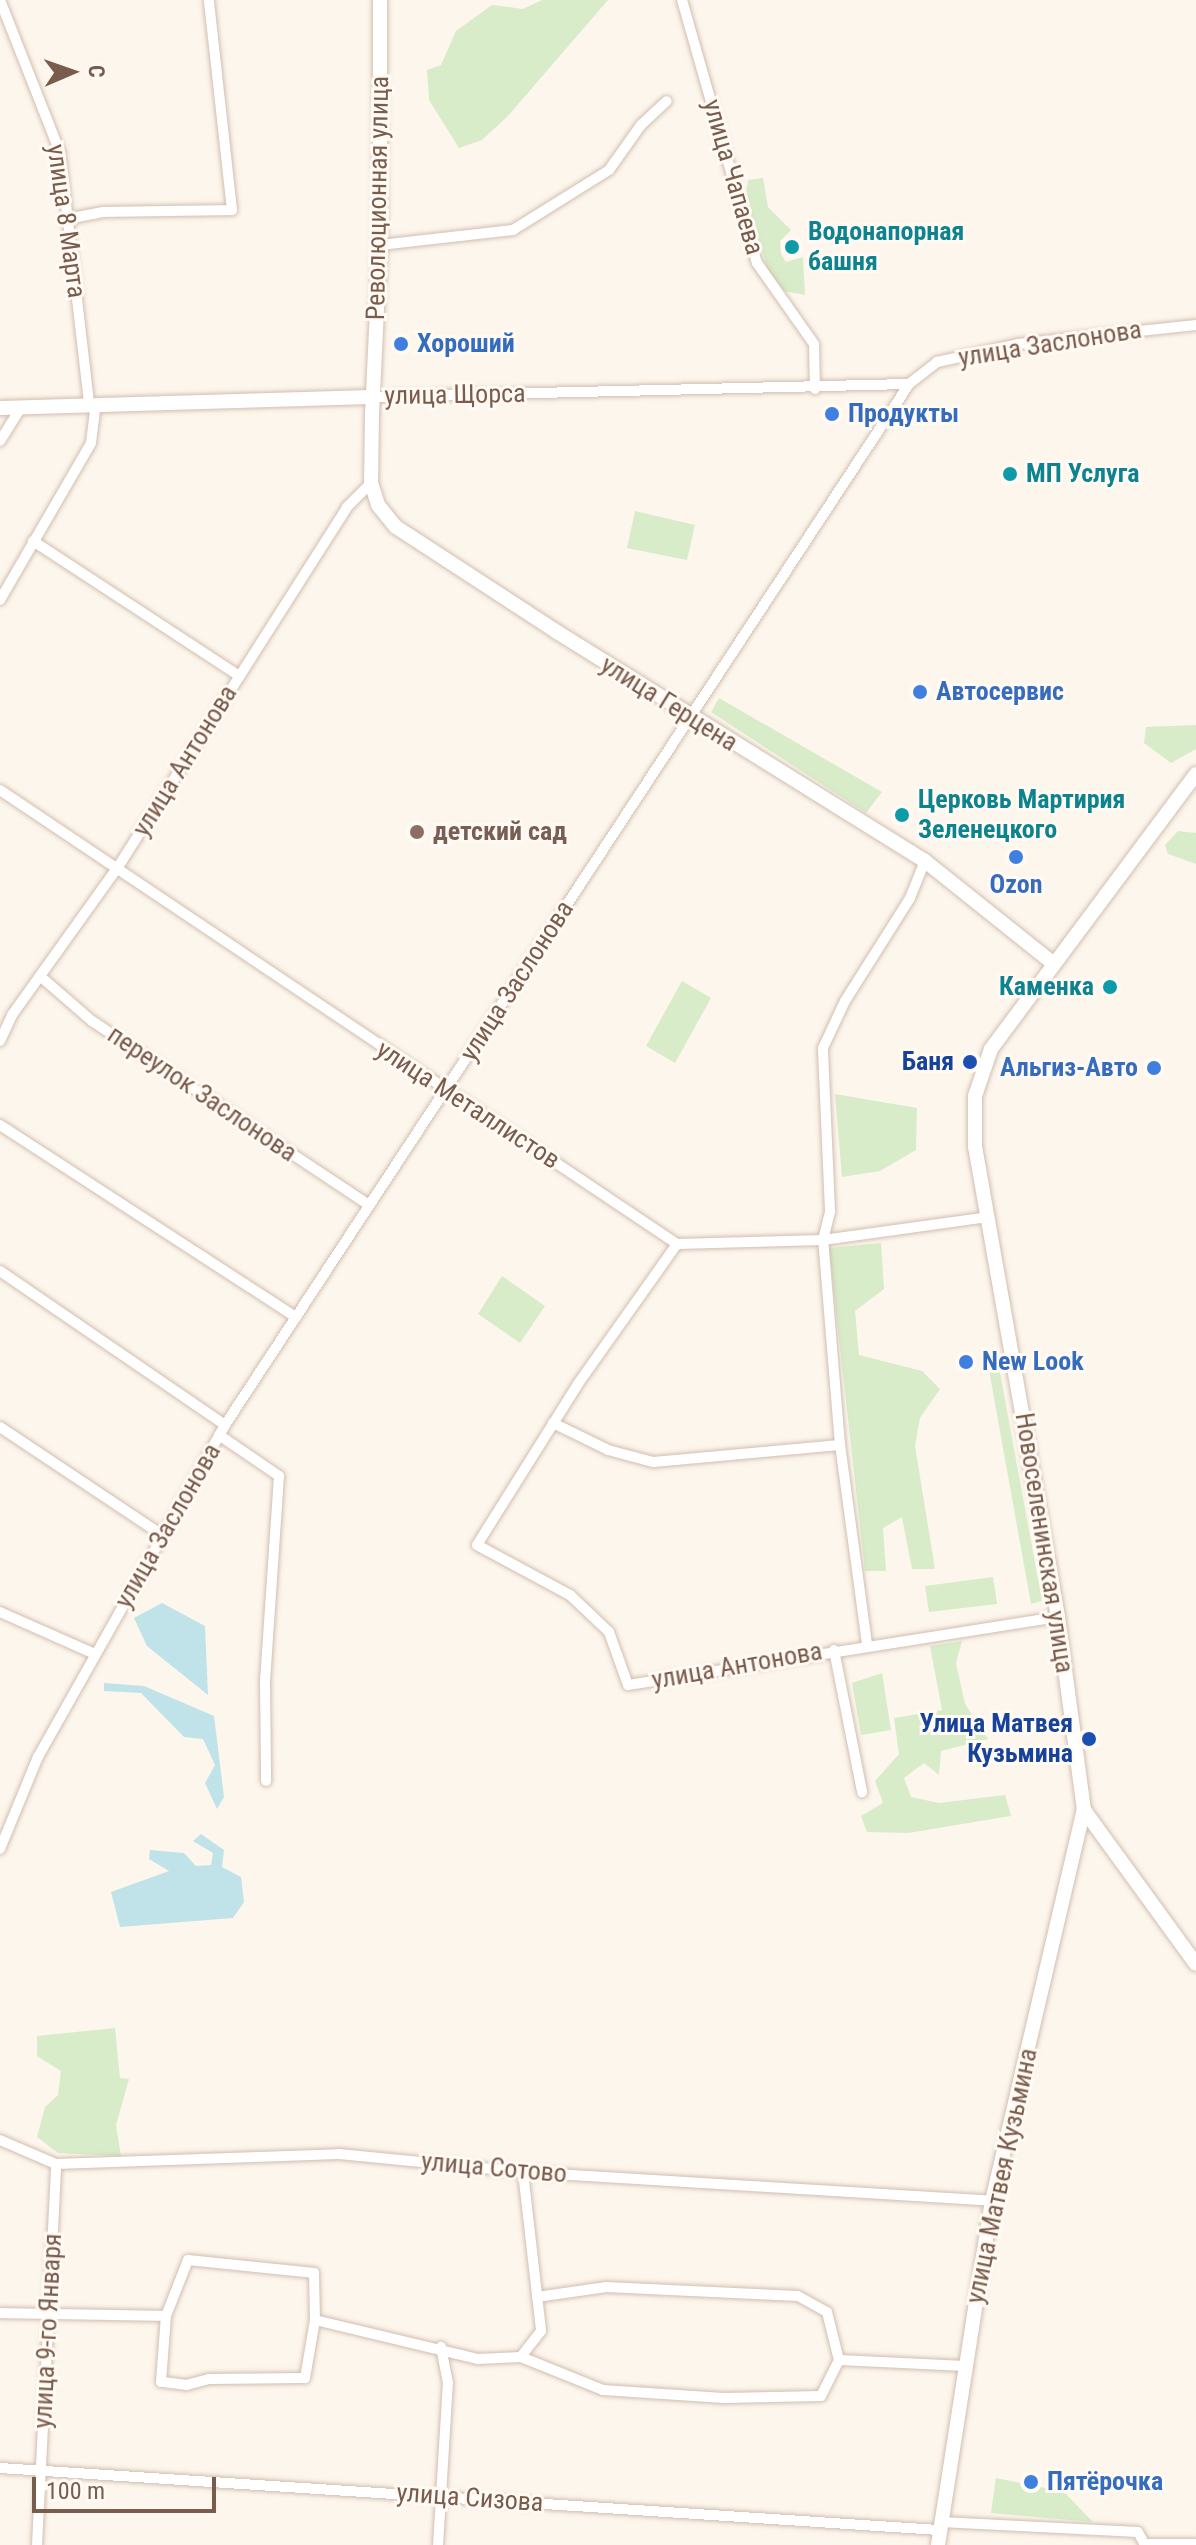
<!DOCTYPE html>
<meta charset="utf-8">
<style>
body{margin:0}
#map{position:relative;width:1196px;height:2545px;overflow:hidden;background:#fdf6ec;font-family:"Roboto Condensed",sans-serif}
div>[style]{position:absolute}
.green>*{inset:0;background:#d8ecc9}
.water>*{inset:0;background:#bfe3e8}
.roads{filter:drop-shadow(0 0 2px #d1beb0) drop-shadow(0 0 2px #d1beb0)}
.street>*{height:10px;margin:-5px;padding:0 5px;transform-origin:5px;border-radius:5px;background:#fff}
.secondary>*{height:14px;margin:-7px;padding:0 7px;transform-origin:7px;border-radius:7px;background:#fff}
.dots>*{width:22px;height:22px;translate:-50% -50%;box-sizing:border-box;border:4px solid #fffaf3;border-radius:50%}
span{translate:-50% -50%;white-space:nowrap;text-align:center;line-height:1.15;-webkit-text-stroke:6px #fffaf3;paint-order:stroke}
.street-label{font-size:26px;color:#7a5c4d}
.culture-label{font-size:26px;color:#0d838f;font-weight:700}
.left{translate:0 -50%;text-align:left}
.right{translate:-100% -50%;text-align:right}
.shop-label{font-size:26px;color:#366cbe;font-weight:700}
.education-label{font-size:26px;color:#785e54;font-weight:700}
.transit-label{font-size:26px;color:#164399;font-weight:700}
.north{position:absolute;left:32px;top:32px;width:80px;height:80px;-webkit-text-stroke:6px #fffaf3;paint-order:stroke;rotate:88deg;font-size:22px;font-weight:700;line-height:32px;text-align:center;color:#7a5c4d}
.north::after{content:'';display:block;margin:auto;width:28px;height:36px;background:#7a5c4d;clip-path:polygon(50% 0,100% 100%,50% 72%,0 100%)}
.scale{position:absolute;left:32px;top:2477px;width:184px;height:36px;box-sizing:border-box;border:4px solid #7a5c4d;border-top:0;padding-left:10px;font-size:24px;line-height:28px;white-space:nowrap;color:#7a5c4d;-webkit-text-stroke:6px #fffaf3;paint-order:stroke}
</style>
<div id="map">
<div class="green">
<div style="clip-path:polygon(542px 0,608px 0,508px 116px,482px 140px,459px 148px,429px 100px,427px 70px,441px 65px,456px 31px,492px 5px,523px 9px)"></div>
<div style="clip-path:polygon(763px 178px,768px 207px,791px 230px,780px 241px,781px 254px,786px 262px,803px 257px,805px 295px,784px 291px,767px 268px,746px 196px,748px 180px)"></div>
<div style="clip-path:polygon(635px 511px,695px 525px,687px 560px,627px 548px)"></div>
<div style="clip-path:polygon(719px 698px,882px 792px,866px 813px,711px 712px)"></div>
<div style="clip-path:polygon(1196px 725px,1196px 749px,1171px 763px,1144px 743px,1146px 727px)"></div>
<div style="clip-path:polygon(1178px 831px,1196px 833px,1196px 864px,1168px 854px,1165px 845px)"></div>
<div style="clip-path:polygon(682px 981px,711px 998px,675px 1063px,646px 1046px)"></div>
<div style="clip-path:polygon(835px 1094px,917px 1108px,916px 1150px,880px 1171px,842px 1177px)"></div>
<div style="clip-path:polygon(881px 1243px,884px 1289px,855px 1311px,859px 1355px,922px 1371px,940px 1389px,920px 1418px,915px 1446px,935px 1569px,912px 1569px,902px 1517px,883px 1528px,886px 1571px,865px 1571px,829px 1248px)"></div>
<div style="clip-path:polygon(502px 1276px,545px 1306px,520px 1343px,478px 1314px)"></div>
<div style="clip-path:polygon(999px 1367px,1042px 1601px,1031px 1604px,989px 1370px)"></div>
<div style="clip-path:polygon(993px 1577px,997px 1604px,929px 1612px,925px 1586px)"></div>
<div style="clip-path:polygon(962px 1641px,956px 1663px,965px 1704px,988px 1739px,941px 1751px,939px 1775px,924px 1763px,904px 1778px,911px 1797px,939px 1803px,1005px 1795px,1011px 1816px,908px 1833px,867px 1832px,861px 1816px,883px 1803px,875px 1781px,899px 1754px,894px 1718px,942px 1710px,930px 1646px)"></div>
<div style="clip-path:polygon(882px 1673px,891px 1730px,861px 1735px,852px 1683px)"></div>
<div style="clip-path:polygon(115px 2028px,120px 2078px,129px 2079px,116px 2125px,121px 2156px,58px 2153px,37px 2137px,45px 2107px,58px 2095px,61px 2071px,37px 2056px,37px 2036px)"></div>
<div style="clip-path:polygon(996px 2478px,1064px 2492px,1093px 2522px,991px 2513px)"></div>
</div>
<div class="water">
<div style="clip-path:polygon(162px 1603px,205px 1626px,208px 1695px,147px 1646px,134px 1618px)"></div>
<div style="clip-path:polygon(104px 1683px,144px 1686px,214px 1716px,224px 1797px,217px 1809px,205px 1783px,215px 1765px,203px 1739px,184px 1737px,141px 1693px,104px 1691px)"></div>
<div style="clip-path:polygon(201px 1834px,224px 1850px,222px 1867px,241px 1877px,244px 1902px,233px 1918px,120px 1927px,111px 1892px,169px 1871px,149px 1859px,150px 1850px,184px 1853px,196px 1866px,211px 1865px,213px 1853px,193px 1841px)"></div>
</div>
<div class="roads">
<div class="street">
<div style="left:0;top:0;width:163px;rotate:68.5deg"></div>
<div style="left:60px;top:152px;width:254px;rotate:83.4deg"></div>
<div style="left:682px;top:0;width:273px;rotate:74.1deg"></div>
<div style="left:757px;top:263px;width:99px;rotate:54.9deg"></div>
<div style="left:814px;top:344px;width:45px;rotate:88.7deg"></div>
<div style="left:67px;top:219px;width:38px;rotate:-11deg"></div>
<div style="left:104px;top:212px;width:128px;rotate:-0.9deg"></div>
<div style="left:232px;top:210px;width:211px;rotate:-96.3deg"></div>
<div style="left:380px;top:245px;width:134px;rotate:-6.4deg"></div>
<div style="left:513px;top:230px;width:113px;rotate:-32deg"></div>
<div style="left:609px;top:170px;width:55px;rotate:-54.6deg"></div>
<div style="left:641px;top:125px;width:35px;rotate:-43deg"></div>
<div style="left:372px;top:397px;width:537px;rotate:-1.39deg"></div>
<div style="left:0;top:441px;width:40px;rotate:-58deg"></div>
<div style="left:33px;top:541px;width:246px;rotate:33.2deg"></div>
<div style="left:0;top:600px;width:181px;rotate:-59.9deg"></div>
<div style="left:91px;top:443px;width:39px;rotate:-83deg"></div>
<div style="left:0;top:790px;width:815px;rotate:33.85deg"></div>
<div style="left:677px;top:1244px;width:146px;rotate:-1.6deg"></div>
<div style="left:823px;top:1240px;width:168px;rotate:-7.9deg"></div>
<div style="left:40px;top:976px;width:69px;rotate:40.9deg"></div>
<div style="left:92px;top:1021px;width:333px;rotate:33.6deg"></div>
<div style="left:0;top:1041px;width:29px;rotate:-65deg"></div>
<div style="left:12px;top:1015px;width:182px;rotate:-54.4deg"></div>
<div style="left:118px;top:867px;width:427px;rotate:-57.5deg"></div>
<div style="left:347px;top:507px;width:34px;rotate:-45deg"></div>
<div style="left:0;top:1125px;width:353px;rotate:33deg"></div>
<div style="left:677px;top:1244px;width:171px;rotate:125.3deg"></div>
<div style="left:578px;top:1384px;width:190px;rotate:122.1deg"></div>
<div style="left:477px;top:1545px;width:106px;rotate:28.3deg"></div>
<div style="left:570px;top:1595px;width:54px;rotate:43.5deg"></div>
<div style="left:609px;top:1632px;width:56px;rotate:70.3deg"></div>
<div style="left:628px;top:1685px;width:435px;rotate:-9deg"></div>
<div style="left:0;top:1271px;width:273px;rotate:34.4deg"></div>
<div style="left:553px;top:1423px;width:61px;rotate:26.1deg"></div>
<div style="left:608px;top:1450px;width:47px;rotate:14.9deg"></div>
<div style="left:653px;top:1462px;width:188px;rotate:-5.2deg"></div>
<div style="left:0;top:1427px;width:195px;rotate:33.7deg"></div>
<div style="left:219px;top:1435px;width:73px;rotate:34.3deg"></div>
<div style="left:279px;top:1476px;width:203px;rotate:93.9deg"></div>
<div style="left:265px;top:1679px;width:102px;rotate:89.4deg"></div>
<div style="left:0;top:1612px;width:104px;rotate:23.9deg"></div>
<div style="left:867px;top:1644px;width:201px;rotate:-97.7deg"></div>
<div style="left:840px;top:1445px;width:206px;rotate:-94.7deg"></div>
<div style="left:823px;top:1240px;width:30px;rotate:-76deg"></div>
<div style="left:830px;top:1211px;width:163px;rotate:-92.5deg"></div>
<div style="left:823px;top:1048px;width:52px;rotate:-64.9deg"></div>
<div style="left:845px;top:1001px;width:122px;rotate:-57.7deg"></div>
<div style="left:910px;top:898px;width:40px;rotate:-68deg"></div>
<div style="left:834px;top:1650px;width:145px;rotate:78.8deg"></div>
<div style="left:0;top:1849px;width:100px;rotate:-67.6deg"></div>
<div style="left:38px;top:1757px;width:381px;rotate:-60.6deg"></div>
<div style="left:225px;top:1425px;width:1246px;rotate:-56.69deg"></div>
<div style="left:909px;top:384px;width:36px;rotate:-38deg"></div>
<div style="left:937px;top:362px;width:83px;rotate:-12.5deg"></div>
<div style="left:1018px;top:344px;width:179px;rotate:-6.1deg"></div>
<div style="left:0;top:2140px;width:61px;rotate:23.2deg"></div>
<div style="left:56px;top:2164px;width:283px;rotate:-2deg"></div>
<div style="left:339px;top:2154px;width:185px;rotate:5.6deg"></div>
<div style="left:523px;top:2172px;width:470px;rotate:3.5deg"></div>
<div style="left:523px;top:2172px;width:160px;rotate:83.5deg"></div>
<div style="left:541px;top:2331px;width:33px;rotate:128deg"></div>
<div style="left:521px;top:2357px;width:88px;rotate:21.9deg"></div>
<div style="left:603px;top:2390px;width:121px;rotate:3.8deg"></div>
<div style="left:724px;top:2398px;width:97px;rotate:-1.2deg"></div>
<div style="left:821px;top:2396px;width:40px;rotate:-63.4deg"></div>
<div style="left:188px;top:2260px;width:127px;rotate:5.9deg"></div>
<div style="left:314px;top:2273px;width:47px;rotate:88.8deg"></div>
<div style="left:315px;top:2320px;width:59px;rotate:99.8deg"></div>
<div style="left:305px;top:2378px;width:96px;rotate:179.4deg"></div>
<div style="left:209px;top:2379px;width:23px;rotate:165deg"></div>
<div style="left:187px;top:2385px;width:26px;rotate:-173deg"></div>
<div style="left:161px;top:2382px;width:66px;rotate:-85.7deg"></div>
<div style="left:166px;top:2316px;width:60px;rotate:-68.6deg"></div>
<div style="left:537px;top:2297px;width:70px;rotate:-8.2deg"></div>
<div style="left:606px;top:2287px;width:192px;rotate:2.7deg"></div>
<div style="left:798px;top:2296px;width:33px;rotate:29deg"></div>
<div style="left:827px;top:2312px;width:49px;rotate:76deg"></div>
<div style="left:839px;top:2360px;width:126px;rotate:2.7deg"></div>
<div style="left:0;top:2313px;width:166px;rotate:1deg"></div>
<div style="left:315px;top:2320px;width:168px;rotate:13.5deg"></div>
<div style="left:478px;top:2359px;width:43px;rotate:-2.7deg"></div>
<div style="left:0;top:2468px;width:941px;rotate:3.78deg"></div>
<div style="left:941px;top:2522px;width:197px;rotate:2.9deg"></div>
<div style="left:1138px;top:2532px;width:15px;rotate:62deg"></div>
<div style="left:1145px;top:2544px;width:51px"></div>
<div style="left:37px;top:2545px;width:381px;rotate:-87.1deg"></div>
<div style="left:438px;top:2545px;width:162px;rotate:-86.5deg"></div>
<div style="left:448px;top:2383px;width:37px;rotate:-101deg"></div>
</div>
<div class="secondary">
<div style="left:380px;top:0;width:245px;rotate:90deg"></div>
<div style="left:380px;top:245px;width:168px;rotate:92.7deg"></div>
<div style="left:372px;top:413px;width:70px;rotate:90.8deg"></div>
<div style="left:371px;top:483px;width:23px;rotate:72deg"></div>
<div style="left:378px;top:505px;width:28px;rotate:51deg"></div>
<div style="left:396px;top:527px;width:192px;rotate:33.1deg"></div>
<div style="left:557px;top:632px;width:433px;rotate:31.9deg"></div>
<div style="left:925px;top:861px;width:164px;rotate:38.6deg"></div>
<div style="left:0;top:408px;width:372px;rotate:-1.7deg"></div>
<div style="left:1084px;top:1810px;width:190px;rotate:54deg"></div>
<div style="left:938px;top:2545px;width:348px;rotate:-81.1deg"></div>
<div style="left:992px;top:2201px;width:402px;rotate:-76.8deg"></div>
<div style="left:1084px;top:1810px;width:195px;rotate:-97.7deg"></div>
<div style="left:1058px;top:1617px;width:477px;rotate:-100deg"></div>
<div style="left:975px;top:1147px;width:51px;rotate:-90deg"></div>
<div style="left:975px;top:1096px;width:50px;rotate:-71.2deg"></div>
<div style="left:991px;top:1049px;width:343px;rotate:-53.3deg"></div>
</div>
</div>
<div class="dots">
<div style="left:792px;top:247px;background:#0f9aa8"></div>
<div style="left:401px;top:344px;background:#3f7fe0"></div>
<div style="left:832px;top:414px;background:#3f7fe0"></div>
<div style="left:1010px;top:474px;background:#0f9aa8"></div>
<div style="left:920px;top:692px;background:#3f7fe0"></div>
<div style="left:902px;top:815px;background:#0f9aa8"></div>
<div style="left:417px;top:832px;background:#8d6e63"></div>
<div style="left:1016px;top:857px;background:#3f7fe0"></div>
<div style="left:1110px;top:987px;background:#0f9aa8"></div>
<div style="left:970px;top:1062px;background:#1a4fb4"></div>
<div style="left:1154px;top:1068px;background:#3f7fe0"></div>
<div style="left:966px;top:1362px;background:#3f7fe0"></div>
<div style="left:1089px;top:1739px;background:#1a4fb4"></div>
<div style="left:1031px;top:2482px;background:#3f7fe0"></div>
</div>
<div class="street-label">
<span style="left:733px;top:177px;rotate:74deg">улица Чапаева</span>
<span style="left:378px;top:198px;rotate:-89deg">Революционная улица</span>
<span style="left:66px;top:221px;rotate:82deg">улица 8 Марта</span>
<span style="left:1050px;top:344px;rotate:-9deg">улица Заслонова</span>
<span style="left:455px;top:395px;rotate:-1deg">улица Щорса</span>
<span style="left:669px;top:704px;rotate:32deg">улица Герцена</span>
<span style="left:185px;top:761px;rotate:-58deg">улица Антонова</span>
<span style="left:517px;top:981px;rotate:-57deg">улица Заслонова</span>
<span style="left:202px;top:1094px;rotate:34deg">переулок Заслонова</span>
<span style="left:468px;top:1105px;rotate:33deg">улица Металлистов</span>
<span style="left:168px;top:1526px;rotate:-60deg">улица Заслонова</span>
<span style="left:1044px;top:1543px;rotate:81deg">Новоселенинская улица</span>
<span style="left:737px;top:1666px;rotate:-10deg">улица Антонова</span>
<span style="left:494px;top:2168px;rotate:5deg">улица Сотово</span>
<span style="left:1002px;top:2176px;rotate:-78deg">улица Матвея Кузьмина</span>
<span style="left:48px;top:2331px;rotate:-87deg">улица 9-го Января</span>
<span style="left:470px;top:2498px;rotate:4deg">улица Сизова</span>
</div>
<div class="culture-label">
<span class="left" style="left:808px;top:247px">Водонапорная<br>башня</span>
<span class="left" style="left:1026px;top:474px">МП Услуга</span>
<span class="left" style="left:918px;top:815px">Церковь Мартирия<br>Зеленецкого</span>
<span class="right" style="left:1094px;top:987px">Каменка</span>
</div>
<div class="shop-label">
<span class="left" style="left:417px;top:344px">Хороший</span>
<span class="left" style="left:848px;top:414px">Продукты</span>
<span class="left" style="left:936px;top:692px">Автосервис</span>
<span style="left:1016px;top:885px">Ozon</span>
<span class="right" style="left:1138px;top:1068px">Альгиз-Авто</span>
<span class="left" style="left:982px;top:1362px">New Look</span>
<span class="left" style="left:1047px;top:2482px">Пятёрочка</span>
</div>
<div class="education-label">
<span class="left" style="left:433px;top:832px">детский сад</span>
</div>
<div class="transit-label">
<span class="right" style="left:954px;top:1062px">Баня</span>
<span class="right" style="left:1073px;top:1739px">Улица Матвея<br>Кузьмина</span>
</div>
<div class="north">С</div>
<div class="scale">100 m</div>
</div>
